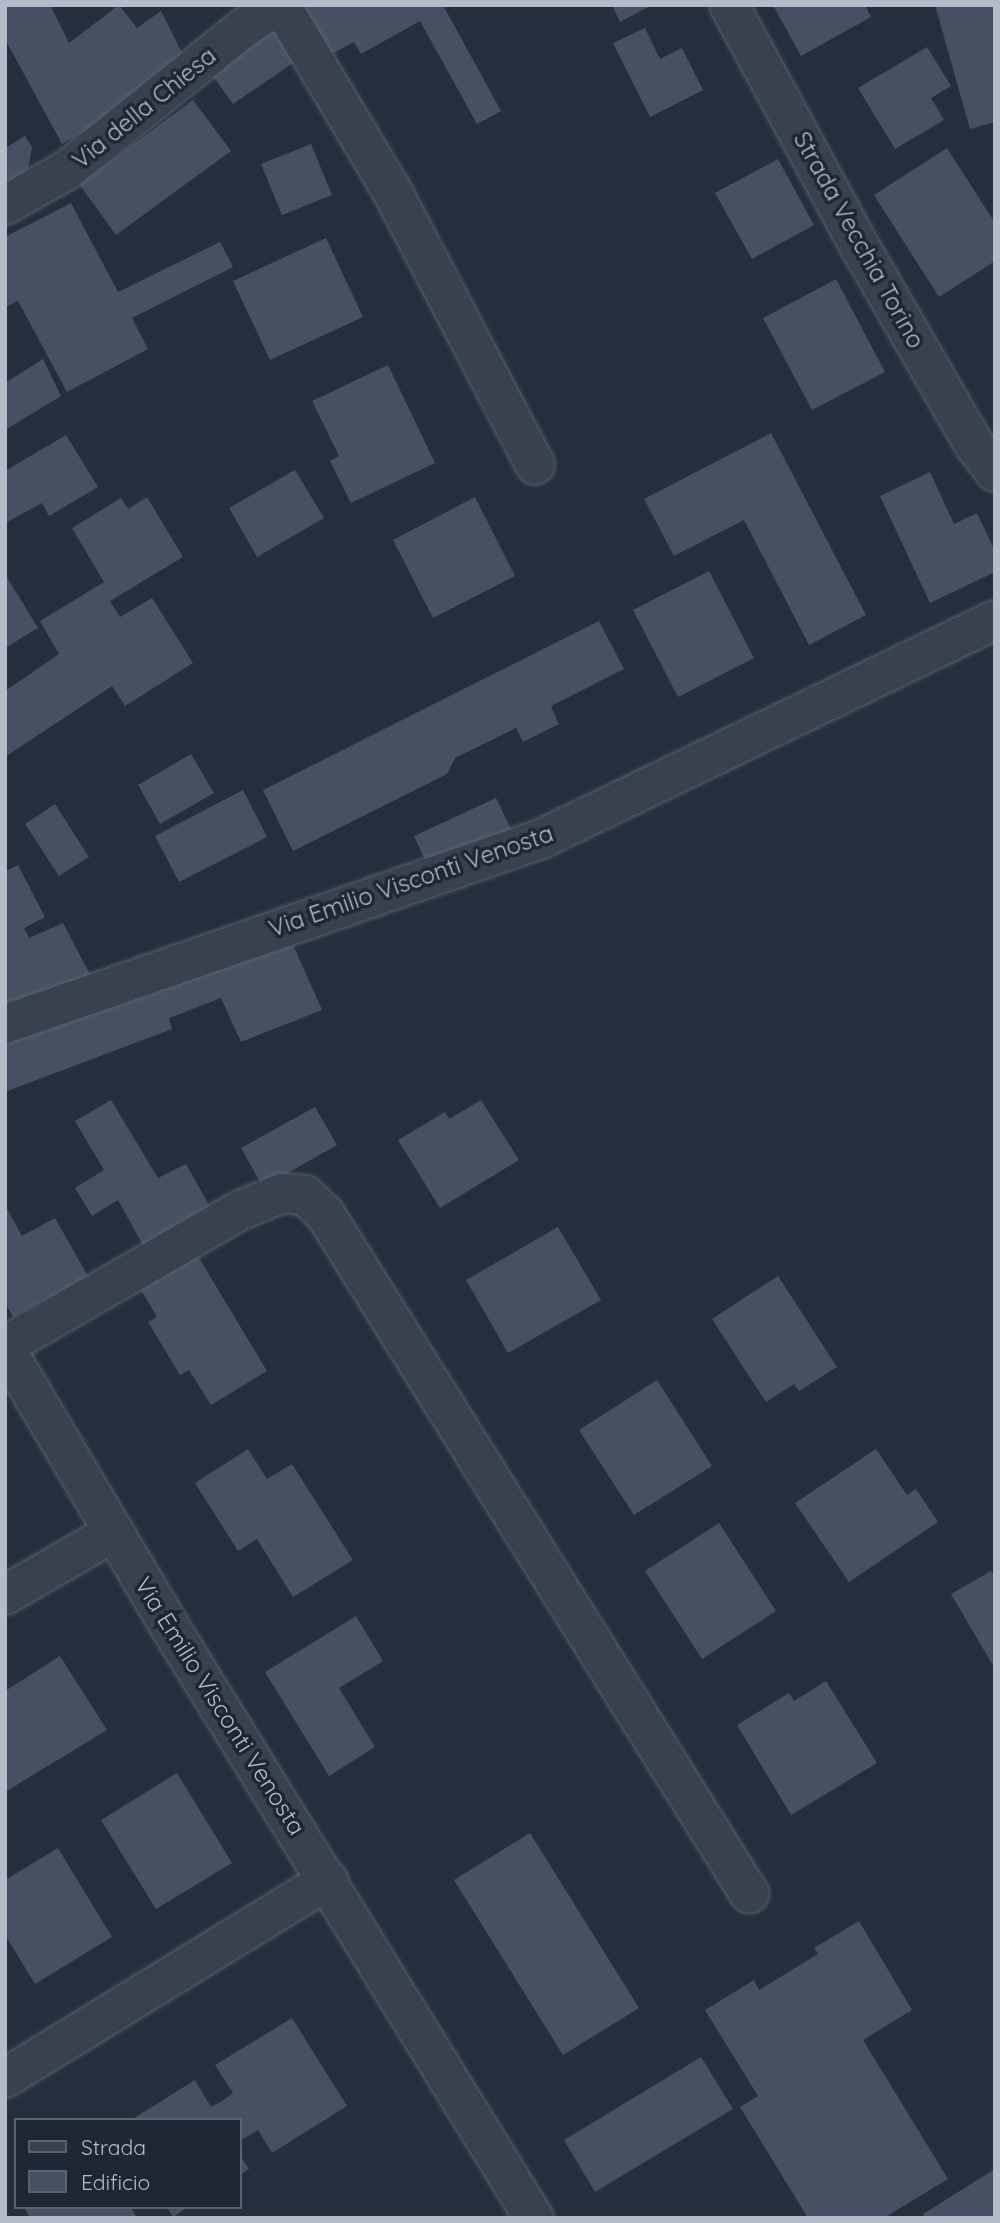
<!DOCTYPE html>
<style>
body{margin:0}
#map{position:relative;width:1000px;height:2223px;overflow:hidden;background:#242f3e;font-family:Quicksand,sans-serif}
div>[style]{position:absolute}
.building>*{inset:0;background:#455162}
.roads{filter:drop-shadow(0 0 2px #565f6c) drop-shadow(0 0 2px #565f6c)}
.minor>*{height:38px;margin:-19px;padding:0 19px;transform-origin:19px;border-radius:19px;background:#38414e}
span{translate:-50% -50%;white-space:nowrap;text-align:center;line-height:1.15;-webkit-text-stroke:7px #1d2633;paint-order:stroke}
.street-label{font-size:24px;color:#b4bcc9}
.frame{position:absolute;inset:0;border:7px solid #b4bcc9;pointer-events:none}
.legend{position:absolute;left:14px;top:2118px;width:228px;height:91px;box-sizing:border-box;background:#1d2633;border:2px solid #59626f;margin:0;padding:9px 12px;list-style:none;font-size:21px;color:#b4bcc9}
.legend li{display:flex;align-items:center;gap:14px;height:35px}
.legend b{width:35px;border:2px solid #59626f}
</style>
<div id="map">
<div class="building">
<div style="clip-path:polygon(5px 5px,50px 5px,69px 43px,119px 5px,137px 28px,161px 11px,183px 55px,98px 123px,62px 144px,5px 39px)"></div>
<div style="clip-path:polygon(303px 5px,443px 5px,501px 111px,477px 124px,420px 21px,361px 54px,354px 42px,328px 56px)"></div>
<div style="clip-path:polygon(612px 5px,652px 5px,620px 22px)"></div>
<div style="clip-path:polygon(773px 5px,865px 5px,871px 17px,801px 56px)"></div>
<div style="clip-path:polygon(935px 5px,995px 5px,995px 122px,970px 129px)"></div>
<div style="clip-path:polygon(272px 28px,296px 61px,233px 104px,210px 72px)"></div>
<div style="clip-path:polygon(645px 28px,660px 59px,682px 48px,703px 90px,650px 117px,613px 43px)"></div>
<div style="clip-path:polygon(927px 47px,951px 86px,931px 98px,944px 120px,895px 149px,858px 88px)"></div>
<div style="clip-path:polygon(193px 100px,231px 151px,116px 235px,79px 184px)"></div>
<div style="clip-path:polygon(25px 136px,32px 147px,28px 170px,5px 184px,5px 148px)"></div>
<div style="clip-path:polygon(311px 144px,332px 195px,282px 215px,261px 164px)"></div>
<div style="clip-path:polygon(947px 148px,995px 223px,995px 261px,939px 297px,874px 195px)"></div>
<div style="clip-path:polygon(778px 159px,814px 225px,752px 259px,715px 193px)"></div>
<div style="clip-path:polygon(71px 203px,118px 292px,220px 242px,233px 267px,132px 318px,148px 349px,67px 392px,18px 301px,5px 307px,5px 237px)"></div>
<div style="clip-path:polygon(326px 238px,363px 317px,270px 360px,233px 281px)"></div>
<div style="clip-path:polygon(836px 279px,885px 372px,812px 410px,763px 318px)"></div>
<div style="clip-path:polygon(43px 359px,61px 396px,5px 430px,5px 383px)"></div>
<div style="clip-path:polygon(388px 365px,435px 463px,351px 503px,330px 461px,339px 456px,312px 401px)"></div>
<div style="clip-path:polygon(771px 433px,866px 615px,809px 645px,744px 520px,674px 556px,644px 499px)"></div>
<div style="clip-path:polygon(66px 435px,98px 487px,49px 516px,42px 503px,5px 523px,5px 471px)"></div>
<div style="clip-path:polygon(295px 470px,324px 518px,257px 557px,229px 508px)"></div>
<div style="clip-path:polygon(930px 472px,954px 524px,977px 513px,995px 551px,995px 572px,930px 603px,880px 496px)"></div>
<div style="clip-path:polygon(147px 497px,183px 557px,110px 601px,120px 617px,152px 598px,193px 663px,125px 706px,112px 686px,5px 757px,5px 691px,59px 654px,40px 621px,104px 582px,72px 528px,121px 498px,128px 509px)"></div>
<div style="clip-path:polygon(475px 497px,515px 576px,433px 618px,393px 540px)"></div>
<div style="clip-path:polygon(709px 571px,754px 658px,678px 697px,633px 610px)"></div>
<div style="clip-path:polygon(5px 574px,38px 628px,5px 648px)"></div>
<div style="clip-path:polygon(599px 621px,624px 669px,551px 706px,559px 724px,523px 742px,516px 728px,455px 758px,447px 774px,293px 851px,263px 790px)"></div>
<div style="clip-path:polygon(191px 754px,214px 793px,160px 824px,138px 785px)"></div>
<div style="clip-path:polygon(243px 790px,267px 837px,179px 882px,155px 836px)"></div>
<div style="clip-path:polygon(496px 798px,513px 833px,430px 871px,414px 836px)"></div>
<div style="clip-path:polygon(55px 804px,89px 857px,59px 876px,25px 824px)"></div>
<div style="clip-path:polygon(18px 865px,45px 917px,24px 928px,29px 938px,63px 923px,92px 978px,5px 1011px,5px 872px)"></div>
<div style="clip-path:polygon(290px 938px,322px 1010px,241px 1042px,221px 998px,169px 1018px,172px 1029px,5px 1092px,5px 1037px)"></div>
<div style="clip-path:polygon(111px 1100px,158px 1178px,186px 1164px,214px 1214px,146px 1251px,118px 1200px,92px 1216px,75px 1188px,104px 1170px,75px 1121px)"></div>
<div style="clip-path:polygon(481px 1100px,519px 1160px,440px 1208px,398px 1140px,445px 1112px,449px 1119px)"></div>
<div style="clip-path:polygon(315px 1107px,337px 1145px,263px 1187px,241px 1148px)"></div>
<div style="clip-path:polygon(5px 1205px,22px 1236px,55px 1218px,88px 1276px,13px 1317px,5px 1303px)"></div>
<div style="clip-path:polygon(558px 1227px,601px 1300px,508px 1353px,466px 1280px)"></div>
<div style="clip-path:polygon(193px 1248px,267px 1371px,211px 1405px,189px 1370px,180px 1375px,148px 1322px,157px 1317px,137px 1283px)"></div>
<div style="clip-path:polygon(778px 1276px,837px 1367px,799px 1391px,794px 1384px,766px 1402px,712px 1319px)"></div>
<div style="clip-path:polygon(657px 1380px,712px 1466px,634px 1515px,579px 1430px)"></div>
<div style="clip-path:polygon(248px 1449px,267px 1479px,292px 1464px,353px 1560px,293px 1597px,257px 1539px,238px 1551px,195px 1483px)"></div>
<div style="clip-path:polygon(876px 1449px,907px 1495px,916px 1489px,938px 1522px,849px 1582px,795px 1503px)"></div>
<div style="clip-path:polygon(719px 1523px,776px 1611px,702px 1659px,645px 1571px)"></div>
<div style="clip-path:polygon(991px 1571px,995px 1578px,995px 1669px,951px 1594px)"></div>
<div style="clip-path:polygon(356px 1616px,383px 1661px,339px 1688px,375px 1747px,329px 1776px,265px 1672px)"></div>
<div style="clip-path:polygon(60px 1656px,107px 1730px,5px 1792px,5px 1691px)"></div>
<div style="clip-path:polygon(826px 1681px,877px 1763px,791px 1815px,737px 1725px,789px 1693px,794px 1701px)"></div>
<div style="clip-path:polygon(177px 1773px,232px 1863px,156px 1909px,101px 1820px)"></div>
<div style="clip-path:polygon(530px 1833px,639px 2008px,563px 2055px,454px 1880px)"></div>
<div style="clip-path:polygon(58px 1848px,112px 1937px,35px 1984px,5px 1935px,5px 1880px)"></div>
<div style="clip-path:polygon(859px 1921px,912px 2010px,863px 2040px,948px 2179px,884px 2218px,808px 2218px,740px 2107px,758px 2096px,705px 2010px,754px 1980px,759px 1990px,818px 1954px,814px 1948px)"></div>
<div style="clip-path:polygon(292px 2018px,347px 2106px,272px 2153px,258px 2130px,240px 2141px,240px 2120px,131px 2120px,195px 2080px,211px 2107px,222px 2101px,233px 2093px,215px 2065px)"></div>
<div style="clip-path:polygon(701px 2057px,733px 2109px,595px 2192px,564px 2140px)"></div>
<div style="clip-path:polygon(240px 2155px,249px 2169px,240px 2175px)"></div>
<div style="clip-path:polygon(995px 2169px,995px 2218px,925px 2218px,923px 2214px)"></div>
<div style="clip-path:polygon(24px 2207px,131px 2207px,137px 2218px,30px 2218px)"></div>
<div style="clip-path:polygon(167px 2207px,188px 2207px,173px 2217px)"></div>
</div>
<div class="roads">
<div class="minor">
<div style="left:281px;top:5px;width:217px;rotate:59.2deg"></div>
<div style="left:392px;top:191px;width:309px;rotate:62.4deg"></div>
<div style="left:729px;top:5px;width:275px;rotate:61.6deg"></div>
<div style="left:860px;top:247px;width:230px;rotate:60deg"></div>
<div style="left:975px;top:446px;width:33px;rotate:52deg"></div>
<div style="left:5px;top:205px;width:71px;rotate:-29.4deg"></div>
<div style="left:67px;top:170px;width:228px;rotate:-38.8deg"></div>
<div style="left:245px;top:27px;width:40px;rotate:-32.9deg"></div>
<div style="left:5px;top:1024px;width:567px;rotate:-19.04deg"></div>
<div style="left:541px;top:839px;width:504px;rotate:-25.75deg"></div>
<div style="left:5px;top:1346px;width:272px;rotate:-30deg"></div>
<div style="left:241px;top:1210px;width:44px;rotate:-22.5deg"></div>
<div style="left:282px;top:1193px;width:23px;rotate:5deg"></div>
<div style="left:305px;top:1195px;width:28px;rotate:44deg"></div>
<div style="left:325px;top:1214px;width:801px;rotate:58.02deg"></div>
<div style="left:5px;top:1348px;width:315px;rotate:59.4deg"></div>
<div style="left:165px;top:1619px;width:704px;rotate:58.37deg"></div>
<div style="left:5px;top:1595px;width:126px;rotate:-30deg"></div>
<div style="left:5px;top:2078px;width:379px;rotate:-31.5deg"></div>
</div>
</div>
<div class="street-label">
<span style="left:144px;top:108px;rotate:-39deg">Via della Chiesa</span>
<span style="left:859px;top:240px;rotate:61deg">Strada Vecchia Torino</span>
<span style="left:411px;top:881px;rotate:-19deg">Via Emilio Visconti Venosta</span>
<span style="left:220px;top:1706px;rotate:58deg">Via Emilio Visconti Venosta</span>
</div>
<div class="frame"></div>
<ul class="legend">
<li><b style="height:9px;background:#38414e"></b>Strada</li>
<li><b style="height:19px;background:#455162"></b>Edificio</li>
</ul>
</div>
